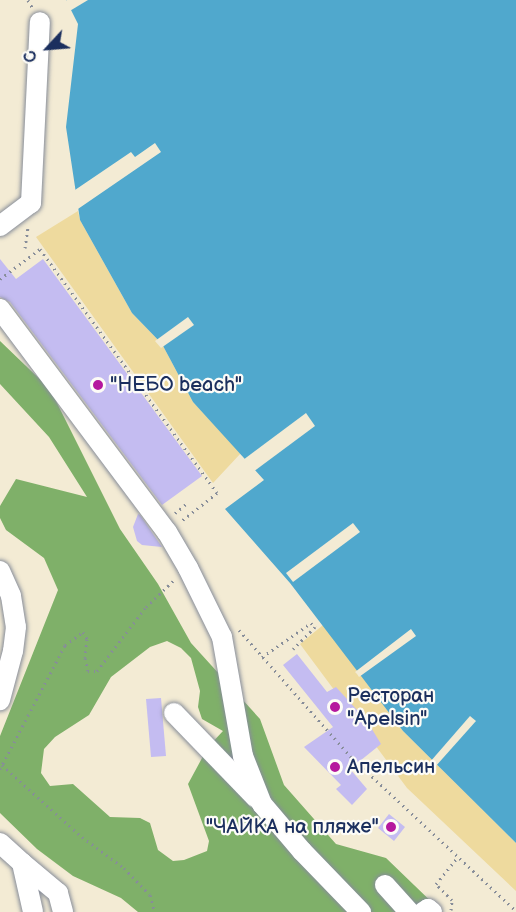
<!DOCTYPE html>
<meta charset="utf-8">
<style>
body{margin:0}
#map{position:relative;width:516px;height:912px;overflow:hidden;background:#f3ebd4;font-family:"Balsamiq Sans",sans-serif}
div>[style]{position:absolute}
.forest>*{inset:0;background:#7fb069}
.sand>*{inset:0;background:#eeda9e}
.water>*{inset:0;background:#50a8cd}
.pier>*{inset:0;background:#f3ebd4}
.building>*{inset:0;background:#c4bcf1}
.path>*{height:3px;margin-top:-1.5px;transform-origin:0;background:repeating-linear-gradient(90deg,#878d99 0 1.5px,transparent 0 6px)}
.roads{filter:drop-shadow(0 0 2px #878d99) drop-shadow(0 0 2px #878d99)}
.minor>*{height:20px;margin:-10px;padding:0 10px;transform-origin:10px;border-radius:10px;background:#fff}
.dots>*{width:16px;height:16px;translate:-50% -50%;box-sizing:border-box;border:3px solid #fdfcf7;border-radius:50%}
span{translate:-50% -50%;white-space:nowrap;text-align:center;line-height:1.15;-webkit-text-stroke:4.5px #fdfcf7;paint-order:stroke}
.poi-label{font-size:20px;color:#1b2f5e}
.left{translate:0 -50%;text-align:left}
.right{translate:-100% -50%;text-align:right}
.north{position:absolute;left:18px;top:18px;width:60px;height:60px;-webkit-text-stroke:4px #fdfcf7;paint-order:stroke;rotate:244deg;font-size:16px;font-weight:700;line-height:24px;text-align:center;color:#1b2f5e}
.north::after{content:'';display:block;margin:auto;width:21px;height:27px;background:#1b2f5e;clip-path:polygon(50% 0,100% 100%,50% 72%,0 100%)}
</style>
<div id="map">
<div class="forest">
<div style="clip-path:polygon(evenodd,0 341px,50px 389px,120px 529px,158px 584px,191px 643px,260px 719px,284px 785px,336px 844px,386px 858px,442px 912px,138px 912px,121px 898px,73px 876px,37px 849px,0 813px,0 736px,58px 590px,44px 558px,6px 530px,0 518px,0 506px,16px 479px,87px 497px,49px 437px,0 384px,0 341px,167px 641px,181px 648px,191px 658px,200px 691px,198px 707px,202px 719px,223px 731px,208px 747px,188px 784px,209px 841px,207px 851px,184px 860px,173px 861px,158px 850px,150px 823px,140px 818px,110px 817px,73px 784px,50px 786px,41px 773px,44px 749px,55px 737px,89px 715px,111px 677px,150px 647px,167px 641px)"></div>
</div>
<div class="sand">
<div style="clip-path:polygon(78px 211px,80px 220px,132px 313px,162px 344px,193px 402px,241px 453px,213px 483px,36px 237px)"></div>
<div style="clip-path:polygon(323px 625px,403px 731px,516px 843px,516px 891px,407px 788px,300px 644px)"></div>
</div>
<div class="water">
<div style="clip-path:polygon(66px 0,516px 0,516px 843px,403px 731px,290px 583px,225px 509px,264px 480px,193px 402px,162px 344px,132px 313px,80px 220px,66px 127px,78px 24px)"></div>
</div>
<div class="pier">
<div style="clip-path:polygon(67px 0,88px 0,68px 12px,63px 2px)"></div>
<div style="clip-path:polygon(155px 143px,161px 152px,75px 211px,72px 192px,131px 152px,135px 157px)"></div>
<div style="clip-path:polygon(188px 317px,194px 325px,161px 348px,155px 341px)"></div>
<div style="clip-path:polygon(306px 413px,315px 426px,253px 472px,243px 460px)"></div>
<div style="clip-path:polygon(353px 523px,360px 532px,293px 582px,286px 573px)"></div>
<div style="clip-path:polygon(411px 629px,416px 636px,359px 677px,357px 674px,355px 672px)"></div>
<div style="clip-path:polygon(470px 716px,476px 721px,435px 767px,430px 762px)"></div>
</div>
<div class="building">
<div style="clip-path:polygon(0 259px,16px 279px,43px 259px,202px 476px,162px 505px,10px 302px,0 297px)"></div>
<div style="clip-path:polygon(138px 514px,140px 515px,162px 547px,142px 545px,137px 541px,133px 527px)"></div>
<div style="clip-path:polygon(297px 654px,327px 692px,336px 687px,367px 721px,381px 744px,350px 769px,367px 789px,352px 805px,336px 789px,341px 785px,304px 747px,333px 727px,283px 665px)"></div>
<div style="clip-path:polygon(161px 698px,166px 756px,151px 757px,146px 699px)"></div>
<div style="clip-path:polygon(389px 814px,405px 827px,394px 841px,378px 828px)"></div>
</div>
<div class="path">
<div style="left:28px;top:0;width:8px;rotate:60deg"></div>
<div style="left:25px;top:248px;width:22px;rotate:-82deg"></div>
<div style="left:0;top:279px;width:50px;rotate:-36.9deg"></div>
<div style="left:40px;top:249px;width:301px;rotate:54deg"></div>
<div style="left:217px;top:493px;width:47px;rotate:141.9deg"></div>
<div style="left:175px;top:513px;width:14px;rotate:-39deg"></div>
<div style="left:239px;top:630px;width:168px;rotate:48.6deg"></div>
<div style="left:350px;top:756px;width:227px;rotate:43deg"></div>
<div style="left:262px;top:657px;width:60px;rotate:-34.8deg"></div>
<div style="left:311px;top:623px;width:6px;rotate:45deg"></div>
<div style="left:315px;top:627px;width:31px;rotate:135deg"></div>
<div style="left:2px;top:765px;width:108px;rotate:42deg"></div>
<div style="left:82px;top:837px;width:52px;rotate:36.4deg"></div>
<div style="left:124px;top:868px;width:37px;rotate:46deg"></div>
<div style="left:150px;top:895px;width:18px;rotate:74deg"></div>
<div style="left:0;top:769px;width:140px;rotate:-62.3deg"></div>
<div style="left:65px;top:645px;width:22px;rotate:-36deg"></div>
<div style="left:83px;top:632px;width:8px;rotate:60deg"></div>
<div style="left:87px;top:639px;width:19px;rotate:96deg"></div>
<div style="left:85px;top:658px;width:13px;rotate:77deg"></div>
<div style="left:88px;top:671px;width:9px"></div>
<div style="left:97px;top:671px;width:81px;rotate:-52.6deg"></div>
<div style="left:146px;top:607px;width:40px;rotate:-44deg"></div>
<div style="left:451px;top:910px;width:10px;rotate:-84deg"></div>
<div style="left:452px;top:900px;width:23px;rotate:-135deg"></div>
<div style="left:436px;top:884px;width:35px;rotate:-51deg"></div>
</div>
<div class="roads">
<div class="minor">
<div style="left:0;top:226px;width:39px;rotate:-37deg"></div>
<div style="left:31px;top:203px;width:181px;rotate:-87.2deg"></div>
<div style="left:0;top:309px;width:279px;rotate:53.2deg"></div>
<div style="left:167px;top:532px;width:42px;rotate:59.7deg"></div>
<div style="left:188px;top:568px;width:77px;rotate:63.8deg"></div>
<div style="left:222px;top:637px;width:121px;rotate:80deg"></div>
<div style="left:243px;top:756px;width:52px;rotate:68.4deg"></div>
<div style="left:262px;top:804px;width:62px;rotate:49.6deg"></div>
<div style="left:302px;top:851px;width:85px;rotate:46deg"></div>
<div style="left:0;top:571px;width:27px;rotate:66deg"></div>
<div style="left:11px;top:596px;width:31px;rotate:81deg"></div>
<div style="left:16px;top:627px;width:24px;rotate:97deg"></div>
<div style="left:13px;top:651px;width:51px;rotate:104.9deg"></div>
<div style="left:174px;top:713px;width:118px;rotate:46deg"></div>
<div style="left:0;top:843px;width:30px;rotate:42deg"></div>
<div style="left:22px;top:863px;width:50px;rotate:77.3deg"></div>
<div style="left:22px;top:863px;width:47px;rotate:39.8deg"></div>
<div style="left:58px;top:893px;width:20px;rotate:75deg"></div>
<div style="left:385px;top:885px;width:36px;rotate:48deg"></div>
<div style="left:423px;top:912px;width:6px;rotate:-31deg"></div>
<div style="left:428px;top:909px;width:5px;rotate:37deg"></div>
</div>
</div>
<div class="dots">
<div style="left:98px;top:385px;background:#b5179e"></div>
<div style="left:335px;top:707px;background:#b5179e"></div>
<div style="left:335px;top:767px;background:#b5179e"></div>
<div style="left:391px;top:827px;background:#b5179e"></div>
</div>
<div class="poi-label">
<span class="left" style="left:110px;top:385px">"НЕБО beach"</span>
<span class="left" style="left:347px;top:708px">Ресторан<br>"Apelsin"</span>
<span class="left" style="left:347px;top:767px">Апельсин</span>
<span class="right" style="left:379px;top:827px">"ЧАЙКА на пляже"</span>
</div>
<div class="north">С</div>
</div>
